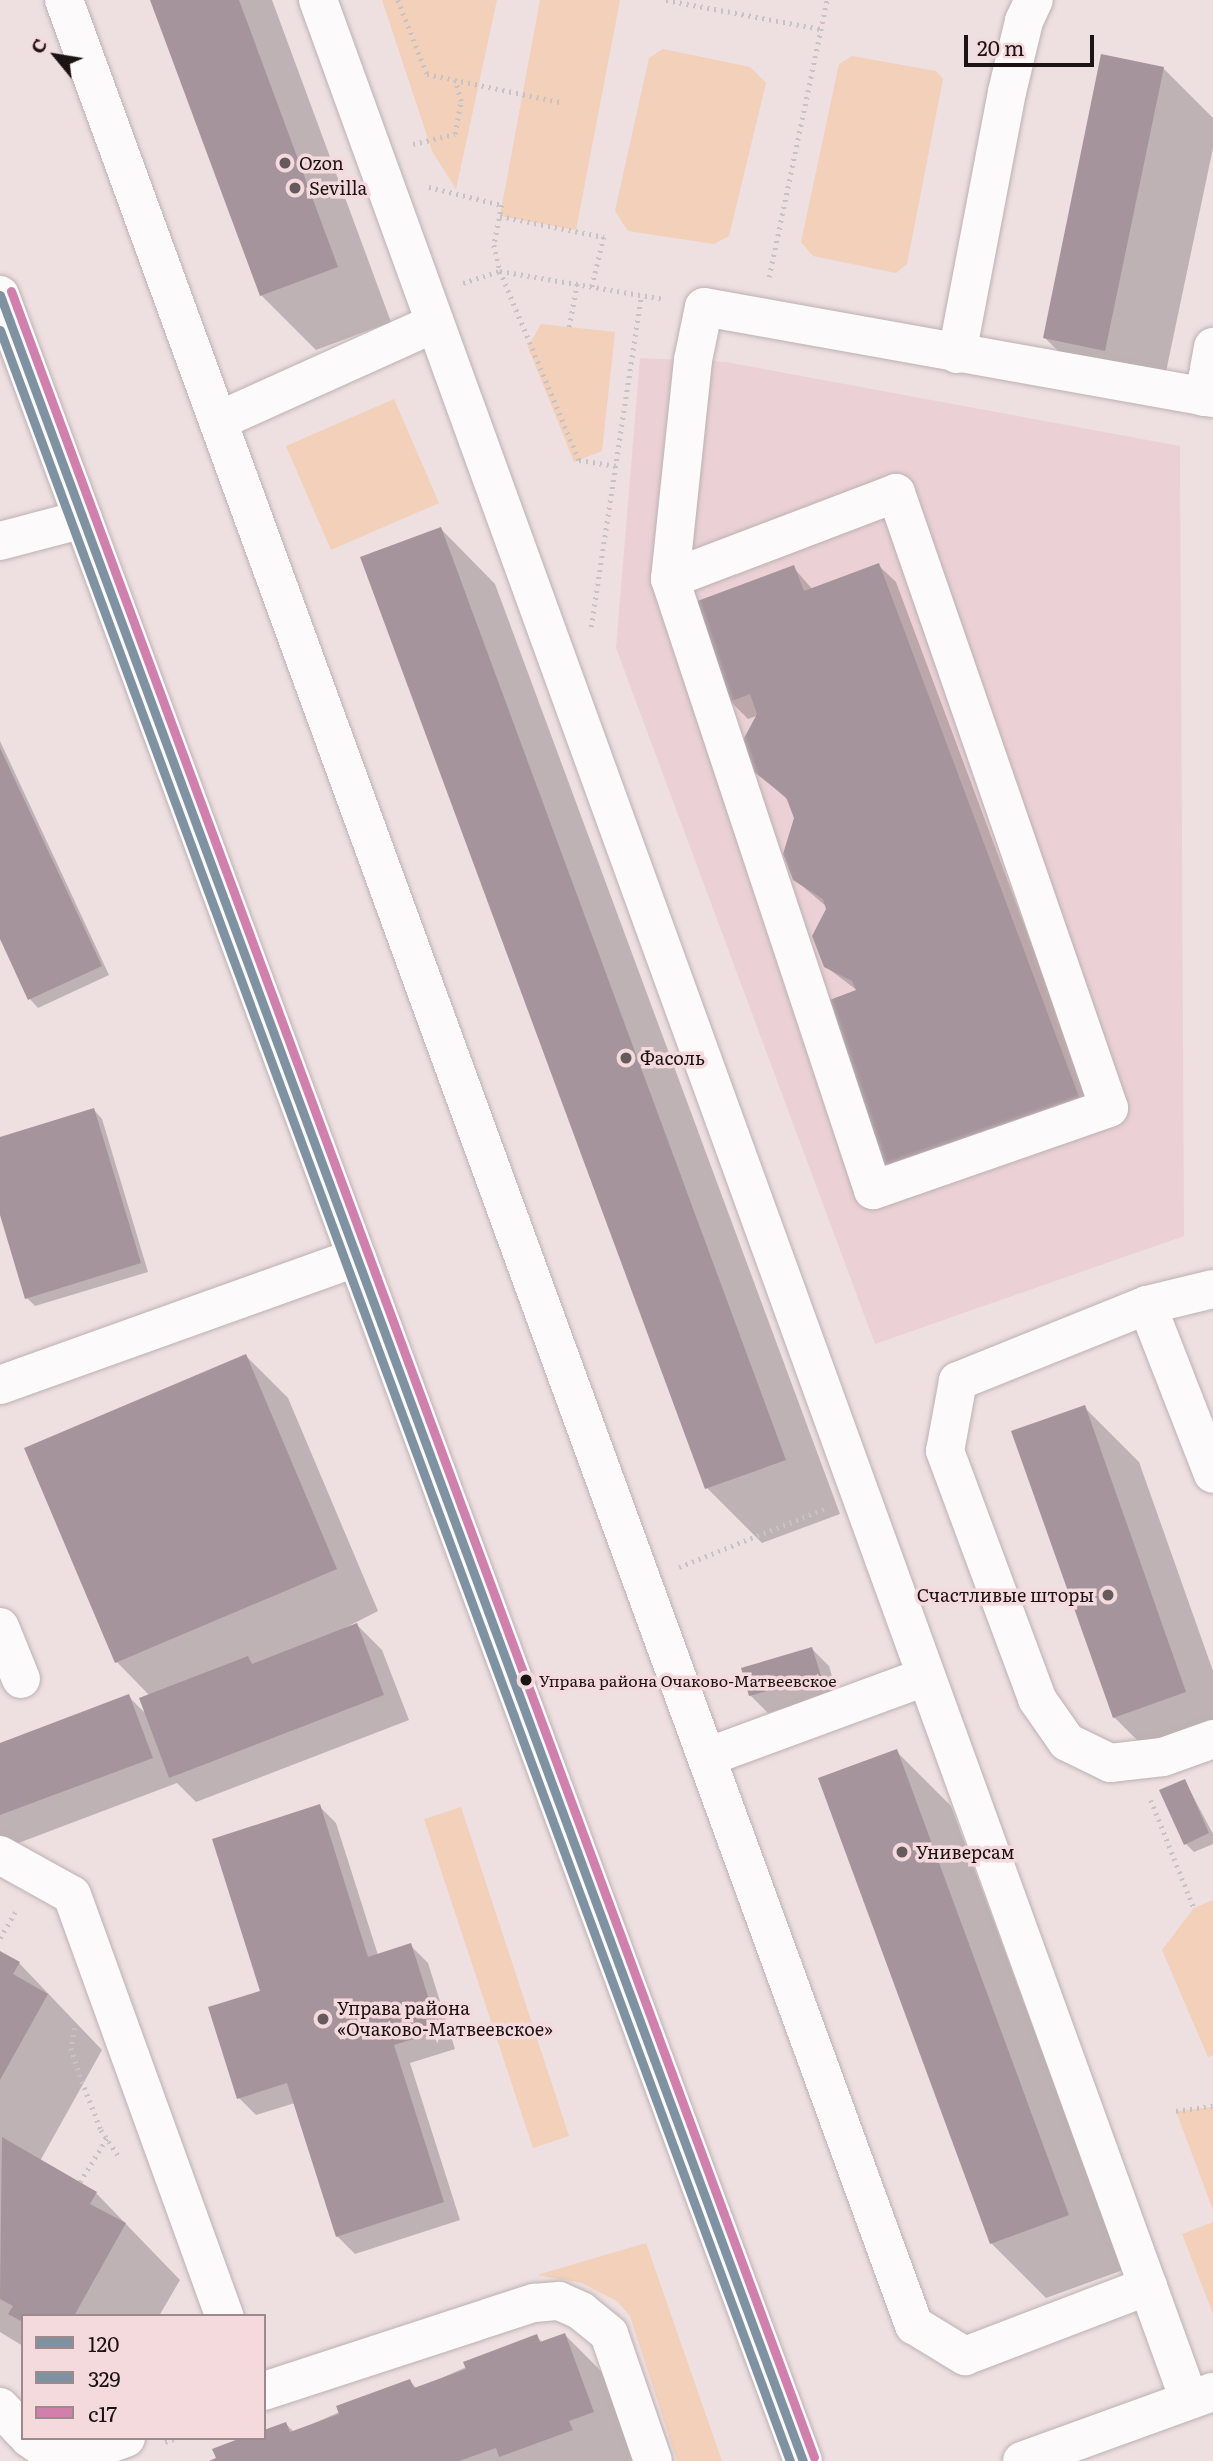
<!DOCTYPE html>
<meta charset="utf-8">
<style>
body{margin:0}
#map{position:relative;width:1213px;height:2461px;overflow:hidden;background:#eedfe1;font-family:Literata,serif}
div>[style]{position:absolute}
.built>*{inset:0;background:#ebd1d5}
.green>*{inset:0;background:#f2d0ba}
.shadow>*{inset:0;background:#0003}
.building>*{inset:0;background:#a6949c}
.path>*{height:4.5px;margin-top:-2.25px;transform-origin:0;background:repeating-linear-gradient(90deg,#c7c3c4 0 2px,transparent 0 7px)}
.roads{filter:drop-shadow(0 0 2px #bcb1b2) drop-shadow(0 0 2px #bcb1b2)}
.minor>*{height:38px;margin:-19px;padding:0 19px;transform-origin:19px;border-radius:19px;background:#fcfafa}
.bus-1>*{height:9px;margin:-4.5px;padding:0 4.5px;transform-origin:4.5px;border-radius:4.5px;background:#7f92a1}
.bus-2>*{height:9px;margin:-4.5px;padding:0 4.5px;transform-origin:4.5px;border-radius:4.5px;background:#7f92a1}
.bus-3>*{height:9px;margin:-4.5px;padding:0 4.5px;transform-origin:4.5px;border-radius:4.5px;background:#d17fac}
.dots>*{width:19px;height:19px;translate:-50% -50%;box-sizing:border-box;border:4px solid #f4d9dd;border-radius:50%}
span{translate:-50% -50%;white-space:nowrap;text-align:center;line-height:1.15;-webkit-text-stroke:7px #f4d9dd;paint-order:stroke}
.bus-label{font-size:16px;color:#1b1314}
.left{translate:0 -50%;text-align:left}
.poi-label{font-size:18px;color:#1b1314}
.right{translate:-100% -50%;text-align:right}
.legend{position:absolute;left:21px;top:2314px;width:245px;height:126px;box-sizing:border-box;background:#f4d9dd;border:2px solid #9d8a8d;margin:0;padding:9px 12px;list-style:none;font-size:21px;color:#1b1314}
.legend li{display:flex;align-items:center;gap:14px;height:35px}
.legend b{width:35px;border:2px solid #9d8a8d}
.north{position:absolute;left:21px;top:21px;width:70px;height:70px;-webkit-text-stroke:5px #f4d9dd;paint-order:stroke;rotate:300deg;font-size:19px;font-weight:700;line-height:28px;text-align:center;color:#1b1314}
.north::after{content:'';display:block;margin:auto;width:24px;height:32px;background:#1b1314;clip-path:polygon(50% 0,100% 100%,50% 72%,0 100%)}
.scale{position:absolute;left:964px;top:35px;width:130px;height:32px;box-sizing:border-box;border:4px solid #1b1314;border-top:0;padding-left:9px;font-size:21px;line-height:24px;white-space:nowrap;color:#1b1314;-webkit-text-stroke:5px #f4d9dd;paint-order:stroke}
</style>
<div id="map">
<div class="built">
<div style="clip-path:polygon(640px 358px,726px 362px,1180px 446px,1184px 1236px,875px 1344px,616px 648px)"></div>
</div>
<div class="green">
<div style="clip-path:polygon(382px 0,497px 0,456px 189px,432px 151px)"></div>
<div style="clip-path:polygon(540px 0,620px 0,576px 230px,500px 216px)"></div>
<div style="clip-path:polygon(663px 49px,750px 67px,766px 83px,729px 236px,714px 244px,628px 231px,615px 211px,649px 58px)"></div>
<div style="clip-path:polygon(852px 56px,936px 71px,943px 79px,907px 264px,896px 273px,813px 256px,801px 242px,839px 64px)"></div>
<div style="clip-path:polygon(541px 324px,615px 332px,602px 451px,574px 462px,528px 347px)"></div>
<div style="clip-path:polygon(394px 399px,439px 503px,331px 550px,286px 446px)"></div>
<div style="clip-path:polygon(461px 1807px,569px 2136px,533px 2148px,424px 1819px)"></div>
<div style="clip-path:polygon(1213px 1900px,1213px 2055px,1208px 2057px,1162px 1950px,1194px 1908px)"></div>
<div style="clip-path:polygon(1213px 2107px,1213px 2210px,1176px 2111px)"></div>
<div style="clip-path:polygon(1213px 2222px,1213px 2314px,1182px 2234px)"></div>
<div style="clip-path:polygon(646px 2243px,722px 2461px,677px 2461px,630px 2316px,617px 2301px,582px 2283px,537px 2275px)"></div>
</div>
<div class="shadow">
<div style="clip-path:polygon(152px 0,272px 0,391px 322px,316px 350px,261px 295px)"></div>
<div style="clip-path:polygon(1163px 68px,1213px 118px,1213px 148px,1159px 405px,1099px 392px,1045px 338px)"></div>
<div style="clip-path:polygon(441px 529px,495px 584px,840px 1514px,762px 1543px,707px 1488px,362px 558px)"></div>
<div style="clip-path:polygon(878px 565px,896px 582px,1095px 1114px,899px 1183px,881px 1166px,858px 991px,825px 966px,827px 907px,794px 879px,796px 818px,789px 801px,755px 771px,759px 715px,748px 719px,731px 702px,695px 604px,793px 567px,813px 590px)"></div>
<div style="clip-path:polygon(0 741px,109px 975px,38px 1008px,30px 999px,0 935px)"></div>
<div style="clip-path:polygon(94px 1110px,102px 1119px,148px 1272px,35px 1306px,27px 1298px,0 1209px,0 1139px)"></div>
<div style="clip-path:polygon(246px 1356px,288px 1398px,378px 1611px,333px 1634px,357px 1625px,382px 1650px,409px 1720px,196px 1802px,177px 1783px,0 1850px,0 1744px,129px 1697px,147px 1715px,150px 1696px,117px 1662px,26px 1449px)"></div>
<div style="clip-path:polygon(1084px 1407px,1139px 1462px,1213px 1671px,1213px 1756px,1169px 1772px,1114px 1717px)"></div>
<div style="clip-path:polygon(812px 1649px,829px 1666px,837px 1693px,768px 1713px,750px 1695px)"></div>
<div style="clip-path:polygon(896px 1751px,951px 1806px,1123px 2270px,1046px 2298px,991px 2243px)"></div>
<div style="clip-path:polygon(1185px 1781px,1213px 1834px,1213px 1844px,1194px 1852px,1186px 1844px)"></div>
<div style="clip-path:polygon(319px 1806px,336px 1823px,378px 1955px,410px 1945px,428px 1963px,455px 2049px,410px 2063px,460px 2220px,355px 2254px,337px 2236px,295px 2103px,256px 2115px,239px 2098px,262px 1993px)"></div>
<div style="clip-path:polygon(0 1953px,19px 1963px,102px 2050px,40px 2161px,96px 2193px,180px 2280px,159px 2316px,23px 2316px,23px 2346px,0 2332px)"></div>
<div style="clip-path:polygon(565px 2335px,619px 2389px,645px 2461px,213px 2461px,286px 2424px,294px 2432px,410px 2381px,417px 2389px,536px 2336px,543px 2343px)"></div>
</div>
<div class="building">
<div style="clip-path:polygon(150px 0,239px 0,338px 267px,260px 296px)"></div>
<div style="clip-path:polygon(1101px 54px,1164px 67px,1105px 351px,1043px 338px)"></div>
<div style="clip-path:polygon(441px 527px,786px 1460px,705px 1489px,360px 557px)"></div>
<div style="clip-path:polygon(879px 563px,1079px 1097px,880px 1167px,819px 1004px,856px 990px,852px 981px,824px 967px,812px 936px,826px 909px,823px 899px,793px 880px,783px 854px,794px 818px,786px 797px,754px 772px,743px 740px,757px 714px,750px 694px,729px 702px,692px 603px,794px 565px,804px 591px)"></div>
<div style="clip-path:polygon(0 748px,102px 966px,28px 1000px,0 939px)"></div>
<div style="clip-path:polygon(94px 1108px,141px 1263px,25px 1299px,0 1215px,0 1137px)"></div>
<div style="clip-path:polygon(246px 1354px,337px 1569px,115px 1663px,24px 1448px)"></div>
<div style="clip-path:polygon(1085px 1405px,1186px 1692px,1113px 1718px,1011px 1431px)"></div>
<div style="clip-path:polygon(357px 1623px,384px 1695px,169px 1778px,139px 1698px,248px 1656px,252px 1664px)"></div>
<div style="clip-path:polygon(812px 1647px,821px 1676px,749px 1696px,741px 1668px)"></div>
<div style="clip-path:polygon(129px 1694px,153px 1758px,0 1815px,0 1743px)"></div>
<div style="clip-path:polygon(897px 1749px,1069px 2215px,990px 2244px,818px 1778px)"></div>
<div style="clip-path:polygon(1185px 1779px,1209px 1833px,1184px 1845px,1159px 1790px)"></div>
<div style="clip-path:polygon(320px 1804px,368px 1957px,411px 1943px,439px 2031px,394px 2045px,444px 2202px,336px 2237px,287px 2083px,237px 2099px,208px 2007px,260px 1991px,212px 1839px)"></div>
<div style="clip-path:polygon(0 1951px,20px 1962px,13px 1974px,48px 1994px,0 2080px)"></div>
<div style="clip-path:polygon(2px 2137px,97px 2192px,90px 2204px,126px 2223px,74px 2316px,23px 2316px,23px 2322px,8px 2314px,13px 2306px,0 2299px)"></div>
<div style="clip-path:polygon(565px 2333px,594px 2412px,569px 2421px,573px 2430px,499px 2457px,496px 2448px,459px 2461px,209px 2461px,216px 2458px,212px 2449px,241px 2438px,264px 2438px,264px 2430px,286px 2422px,290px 2432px,339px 2414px,336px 2406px,410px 2379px,414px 2388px,466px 2369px,463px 2362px,537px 2334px,540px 2342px)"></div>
</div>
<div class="path">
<div style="left:398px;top:0;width:79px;rotate:68.6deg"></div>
<div style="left:427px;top:74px;width:136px;rotate:11.9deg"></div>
<div style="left:666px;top:0;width:158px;rotate:10.6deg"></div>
<div style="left:413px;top:144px;width:43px;rotate:-13.4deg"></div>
<div style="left:455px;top:134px;width:34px;rotate:-80deg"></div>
<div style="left:461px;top:101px;width:22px;rotate:-106deg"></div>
<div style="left:429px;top:187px;width:75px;rotate:13.9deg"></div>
<div style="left:502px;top:205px;width:41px;rotate:101.3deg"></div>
<div style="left:494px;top:245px;width:27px;rotate:77deg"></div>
<div style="left:500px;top:271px;width:205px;rotate:67.3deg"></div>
<div style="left:579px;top:460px;width:37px;rotate:9deg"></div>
<div style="left:500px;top:216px;width:106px;rotate:11.4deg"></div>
<div style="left:604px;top:237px;width:51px;rotate:103.5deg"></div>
<div style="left:769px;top:277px;width:283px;rotate:-78.2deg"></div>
<div style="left:463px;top:283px;width:39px;rotate:-18deg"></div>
<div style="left:500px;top:271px;width:165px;rotate:9.7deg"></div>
<div style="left:569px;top:327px;width:44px;rotate:-79.5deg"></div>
<div style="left:591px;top:627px;width:335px;rotate:-81.4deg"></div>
<div style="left:679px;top:1567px;width:156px;rotate:-21.8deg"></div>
<div style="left:1151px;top:1800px;width:116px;rotate:68.3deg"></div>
<div style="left:0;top:1938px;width:30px;rotate:-60deg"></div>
<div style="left:75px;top:2028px;width:20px;rotate:101deg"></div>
<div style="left:71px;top:2048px;width:35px;rotate:72deg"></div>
<div style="left:82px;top:2081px;width:53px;rotate:68.8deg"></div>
<div style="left:101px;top:2130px;width:34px;rotate:56deg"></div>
<div style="left:1176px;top:2111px;width:37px;rotate:-8deg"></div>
<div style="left:80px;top:2182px;width:52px;rotate:-58.5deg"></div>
<div style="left:165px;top:2442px;width:13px;rotate:-18deg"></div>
</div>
<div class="roads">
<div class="minor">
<div style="left:64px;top:0;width:2476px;rotate:69.92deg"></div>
<div style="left:914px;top:2325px;width:60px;rotate:31.3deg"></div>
<div style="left:965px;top:2356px;width:196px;rotate:-20.9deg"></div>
<div style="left:318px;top:0;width:2553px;rotate:70.05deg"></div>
<div style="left:0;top:295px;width:2310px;rotate:69.66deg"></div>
<div style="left:957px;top:354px;width:267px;rotate:-79.2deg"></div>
<div style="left:1007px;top:92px;width:73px;rotate:-76.5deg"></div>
<div style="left:1024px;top:21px;width:23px;rotate:-65deg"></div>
<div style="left:1204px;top:397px;width:51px;rotate:-79.8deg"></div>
<div style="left:218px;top:421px;width:238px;rotate:-24.3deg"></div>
<div style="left:0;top:541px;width:86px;rotate:-14.8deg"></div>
<div style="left:670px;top:579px;width:242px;rotate:-20.8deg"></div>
<div style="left:896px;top:493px;width:651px;rotate:70.9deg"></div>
<div style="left:1109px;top:1108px;width:250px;rotate:160.8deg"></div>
<div style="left:873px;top:1190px;width:644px;rotate:-108.38deg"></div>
<div style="left:670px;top:579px;width:220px;rotate:-84deg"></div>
<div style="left:693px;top:360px;width:54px;rotate:-78.3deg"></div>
<div style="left:704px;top:307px;width:517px;rotate:10.14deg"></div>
<div style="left:1213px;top:1289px;width:68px;rotate:166.4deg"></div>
<div style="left:1147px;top:1305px;width:204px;rotate:158.1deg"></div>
<div style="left:958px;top:1381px;width:71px;rotate:100.5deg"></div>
<div style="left:945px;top:1451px;width:265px;rotate:69.6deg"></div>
<div style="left:1037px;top:1699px;width:52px;rotate:55.1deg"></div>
<div style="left:1067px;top:1742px;width:48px;rotate:26deg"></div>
<div style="left:1110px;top:1763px;width:53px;rotate:-6.5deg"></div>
<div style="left:1163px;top:1757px;width:53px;rotate:-19.8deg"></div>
<div style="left:1147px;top:1305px;width:181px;rotate:68.7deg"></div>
<div style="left:0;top:1385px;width:379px;rotate:-19.7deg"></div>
<div style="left:0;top:1627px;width:56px;rotate:68deg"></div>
<div style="left:707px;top:1757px;width:232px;rotate:-20.2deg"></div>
<div style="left:0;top:1855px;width:82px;rotate:29.1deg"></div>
<div style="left:72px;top:1895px;width:448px;rotate:70.1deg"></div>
<div style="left:264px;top:2391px;width:284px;rotate:-18.1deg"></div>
<div style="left:534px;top:2303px;width:25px;rotate:-5deg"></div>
<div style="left:559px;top:2301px;width:24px;rotate:24deg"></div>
<div style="left:581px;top:2311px;width:36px;rotate:39deg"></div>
<div style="left:609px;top:2334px;width:134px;rotate:70.9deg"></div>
<div style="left:0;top:2407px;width:34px;rotate:47deg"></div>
<div style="left:29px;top:2438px;width:40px;rotate:34deg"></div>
<div style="left:62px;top:2461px;width:68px;rotate:-19.8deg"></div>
<div style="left:1022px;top:2461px;width:203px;rotate:-19.9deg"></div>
</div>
</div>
<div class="bus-1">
<div style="left:0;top:295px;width:2310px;rotate:69.66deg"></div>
</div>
<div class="bus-2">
<div style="left:0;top:330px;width:2273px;rotate:69.66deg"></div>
</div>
<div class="bus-3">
<div style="left:11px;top:291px;width:2310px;rotate:69.66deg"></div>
</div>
<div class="dots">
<div style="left:285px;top:163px;background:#655a5c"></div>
<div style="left:295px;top:188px;background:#655a5c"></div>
<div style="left:626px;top:1058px;background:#655a5c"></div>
<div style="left:1108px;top:1595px;background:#655a5c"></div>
<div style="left:526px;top:1680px;background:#1b1314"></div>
<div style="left:902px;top:1852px;background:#655a5c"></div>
<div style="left:323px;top:2019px;background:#655a5c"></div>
</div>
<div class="bus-label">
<span class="left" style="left:539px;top:1680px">Управа района Очаково-Матвеевское</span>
</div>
<div class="poi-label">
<span class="left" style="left:299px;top:163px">Ozon</span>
<span class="left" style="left:309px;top:188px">Sevilla</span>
<span class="left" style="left:640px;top:1058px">Фасоль</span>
<span class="right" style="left:1094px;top:1595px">Счастливые шторы</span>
<span class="left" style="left:916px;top:1852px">Универсам</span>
<span class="left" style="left:337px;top:2019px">Управа района<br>«Очаково-Матвеевское»</span>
</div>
<ul class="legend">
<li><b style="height:9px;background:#7f92a1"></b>120</li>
<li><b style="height:9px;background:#7f92a1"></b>329</li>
<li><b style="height:9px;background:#d17fac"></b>с17</li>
</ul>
<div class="north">С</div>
<div class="scale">20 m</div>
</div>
